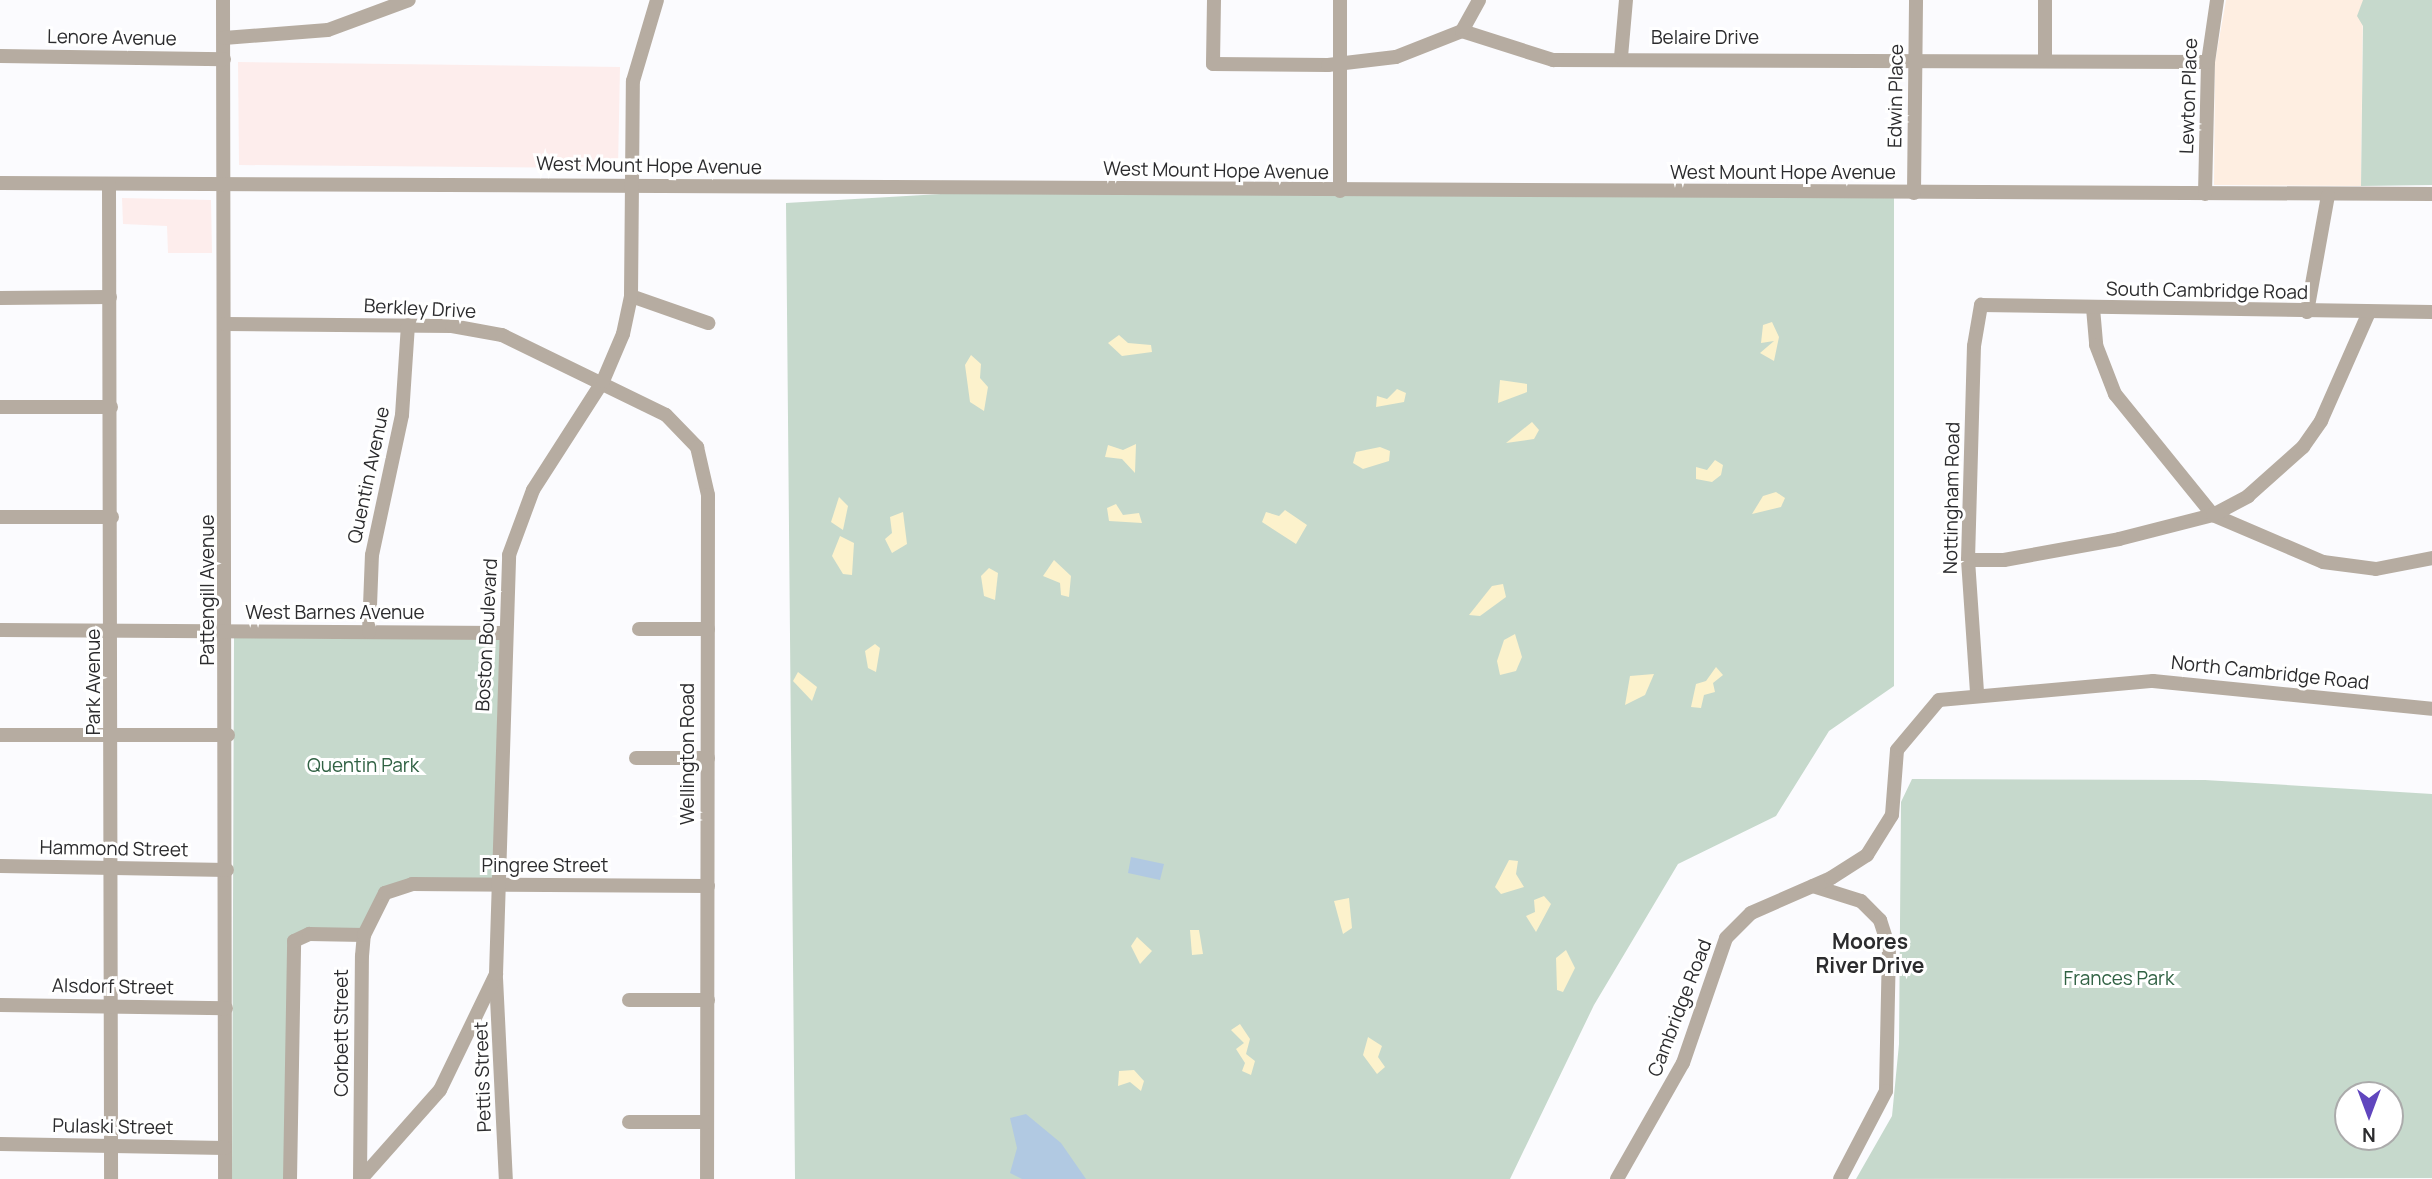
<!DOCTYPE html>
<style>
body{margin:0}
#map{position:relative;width:2432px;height:1179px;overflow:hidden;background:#fbfbfe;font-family:Manrope,sans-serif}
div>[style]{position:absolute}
.commercial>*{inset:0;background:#fdedec}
.education>*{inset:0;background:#feeee1}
.green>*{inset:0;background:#c6d9cc}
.sand>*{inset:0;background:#fcf2cc}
.water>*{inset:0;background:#b1c9e2}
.minor>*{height:14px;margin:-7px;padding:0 7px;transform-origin:7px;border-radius:7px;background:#b6aca1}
span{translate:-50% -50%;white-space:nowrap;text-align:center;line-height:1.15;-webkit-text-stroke:6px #fff;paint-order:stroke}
.street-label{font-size:19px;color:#2c2c2e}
.park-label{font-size:19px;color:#316244}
.neighbourhood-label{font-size:21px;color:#2c2c2e;font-weight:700}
.north{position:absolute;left:2334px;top:1081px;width:70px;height:70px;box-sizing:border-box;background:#fff;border:2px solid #ababab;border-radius:50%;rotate:180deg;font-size:19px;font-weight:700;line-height:28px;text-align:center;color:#2c2c2e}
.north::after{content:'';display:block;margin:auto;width:24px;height:32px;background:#6046be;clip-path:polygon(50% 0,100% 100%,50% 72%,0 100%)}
</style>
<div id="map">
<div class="commercial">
<div style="clip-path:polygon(238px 62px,620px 67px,618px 168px,239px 165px)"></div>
<div style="clip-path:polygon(122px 198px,211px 200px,212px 253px,168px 253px,167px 226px,123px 224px)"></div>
</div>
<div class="education">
<div style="clip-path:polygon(2226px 0,2363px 0,2361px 186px,2214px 185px,2215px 62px)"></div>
</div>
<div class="green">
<div style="clip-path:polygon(2363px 0,2432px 0,2432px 185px,2361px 186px,2363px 26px,2357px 16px)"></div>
<div style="clip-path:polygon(1028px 189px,1894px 193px,1894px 686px,1829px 731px,1776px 816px,1678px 864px,1594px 1005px,1510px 1179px,795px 1179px,786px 203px)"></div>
<div style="clip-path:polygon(234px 638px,500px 639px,493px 879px,384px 892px,363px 936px,305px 936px,291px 953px,291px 1179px,232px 1179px)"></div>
<div style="clip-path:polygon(evenodd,1912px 779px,2205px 780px,2432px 794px,2432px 1178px,1856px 1179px,1892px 1116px,1899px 1044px,1901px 802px,1912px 779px,2390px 1095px,2390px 1137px,2348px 1137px,2348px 1095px,2390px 1095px)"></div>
</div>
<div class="sand">
<div style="clip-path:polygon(1772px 322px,1779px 337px,1774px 361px,1760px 353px,1774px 341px,1761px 343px,1763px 325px)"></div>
<div style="clip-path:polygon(1119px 335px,1128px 343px,1151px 345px,1152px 352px,1122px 356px,1108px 343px)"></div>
<div style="clip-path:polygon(971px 355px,981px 364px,980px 378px,988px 387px,984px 411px,970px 402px,965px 365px)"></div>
<div style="clip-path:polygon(1500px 380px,1527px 384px,1527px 392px,1498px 403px)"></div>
<div style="clip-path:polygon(1397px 389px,1406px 393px,1404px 402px,1376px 407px,1377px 396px,1387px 399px)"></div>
<div style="clip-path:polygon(1532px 422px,1539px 430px,1534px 439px,1506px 443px)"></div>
<div style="clip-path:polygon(1136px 444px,1135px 473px,1122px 459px,1105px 457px,1108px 445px,1123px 450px)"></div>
<div style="clip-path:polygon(1380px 447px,1390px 451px,1389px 461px,1363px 469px,1353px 463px,1356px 452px)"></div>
<div style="clip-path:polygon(1715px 460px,1723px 465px,1721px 475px,1712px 482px,1696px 479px,1696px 467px,1707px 470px)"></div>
<div style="clip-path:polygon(1776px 492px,1785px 498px,1781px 507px,1752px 514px,1763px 496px)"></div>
<div style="clip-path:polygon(839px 497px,848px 506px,843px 530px,831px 522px)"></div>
<div style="clip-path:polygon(1116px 504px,1123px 515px,1139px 513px,1142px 523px,1109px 521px,1107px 508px)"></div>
<div style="clip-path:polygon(1285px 510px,1307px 525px,1296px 544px,1262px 522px,1266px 512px,1279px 516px)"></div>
<div style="clip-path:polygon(903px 512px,907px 544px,892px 553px,885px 539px,892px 533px,890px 517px)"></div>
<div style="clip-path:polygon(840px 536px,854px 543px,852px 575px,843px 574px,832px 556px)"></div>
<div style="clip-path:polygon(1054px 560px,1071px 576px,1069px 597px,1061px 595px,1060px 583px,1043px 576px)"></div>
<div style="clip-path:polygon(989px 568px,998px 573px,995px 600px,984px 596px,981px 576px)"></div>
<div style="clip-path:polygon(1503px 584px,1506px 597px,1480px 616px,1469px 615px,1492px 586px)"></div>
<div style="clip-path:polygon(1515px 634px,1522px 657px,1516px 671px,1500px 675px,1497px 661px,1504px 640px)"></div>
<div style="clip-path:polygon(875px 644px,880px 648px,876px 672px,868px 668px,865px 651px)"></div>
<div style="clip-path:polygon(1716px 667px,1723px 675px,1713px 683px,1715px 692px,1704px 695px,1701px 708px,1691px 707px,1696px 684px,1706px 681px)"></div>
<div style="clip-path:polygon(798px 672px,817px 687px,812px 701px,793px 681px)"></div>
<div style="clip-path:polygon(1654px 674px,1645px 695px,1625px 705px,1630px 676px)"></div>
<div style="clip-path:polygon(1509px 860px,1518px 861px,1516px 874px,1524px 887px,1501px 894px,1495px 887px)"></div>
<div style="clip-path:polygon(1544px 896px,1551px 904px,1536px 932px,1526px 916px,1535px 912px,1534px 900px)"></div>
<div style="clip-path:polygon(1349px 898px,1352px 928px,1343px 934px,1334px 901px)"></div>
<div style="clip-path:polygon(1190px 930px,1199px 930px,1203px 954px,1192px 955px)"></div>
<div style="clip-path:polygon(1137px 937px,1152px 951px,1140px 964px,1131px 946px)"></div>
<div style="clip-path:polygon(1566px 950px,1575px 968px,1563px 992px,1557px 990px,1556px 958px)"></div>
<div style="clip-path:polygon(1240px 1024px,1250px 1039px,1246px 1054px,1255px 1061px,1251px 1075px,1242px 1071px,1245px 1063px,1236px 1049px,1244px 1043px,1231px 1030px)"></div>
<div style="clip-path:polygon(1368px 1037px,1382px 1046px,1378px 1057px,1385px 1067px,1377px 1074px,1363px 1055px)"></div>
<div style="clip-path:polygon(1134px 1070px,1144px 1081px,1141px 1091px,1130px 1082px,1118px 1086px,1119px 1071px)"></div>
</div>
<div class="water">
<div style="clip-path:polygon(1131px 857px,1164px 864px,1160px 880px,1128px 873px)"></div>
<div style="clip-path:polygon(1026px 1114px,1061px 1143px,1086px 1179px,1022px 1179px,1010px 1173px,1017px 1148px,1010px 1118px)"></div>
</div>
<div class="minor">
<div style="left:223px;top:0;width:1179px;rotate:89.9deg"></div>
<div style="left:1214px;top:0;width:64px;rotate:90.9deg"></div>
<div style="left:1213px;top:64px;width:115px;rotate:0.5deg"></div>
<div style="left:1328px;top:65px;width:68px;rotate:-6.7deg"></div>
<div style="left:1396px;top:57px;width:71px;rotate:-21.5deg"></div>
<div style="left:1462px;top:31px;width:96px;rotate:17.7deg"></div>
<div style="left:1553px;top:60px;width:655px;rotate:0.17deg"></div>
<div style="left:2045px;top:0;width:59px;rotate:90deg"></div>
<div style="left:1462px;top:31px;width:35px;rotate:-61deg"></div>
<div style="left:224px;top:38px;width:104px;rotate:-4.4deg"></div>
<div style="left:328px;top:30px;width:86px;rotate:-20.3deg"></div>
<div style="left:0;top:56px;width:224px;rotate:0.8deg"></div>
<div style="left:1621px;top:57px;width:57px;rotate:-85deg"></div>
<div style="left:0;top:183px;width:2432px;rotate:0.26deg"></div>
<div style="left:109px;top:184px;width:995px;rotate:89.88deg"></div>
<div style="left:1340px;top:191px;width:191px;rotate:-90deg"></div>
<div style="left:1914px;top:193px;width:193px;rotate:-89.4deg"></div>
<div style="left:2205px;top:194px;width:132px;rotate:-88.7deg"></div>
<div style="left:2208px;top:62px;width:63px;rotate:-81.7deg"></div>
<div style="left:631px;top:296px;width:82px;rotate:19.3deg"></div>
<div style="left:0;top:298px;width:110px;rotate:-0.5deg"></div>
<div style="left:2093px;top:308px;width:37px;rotate:85deg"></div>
<div style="left:2096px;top:345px;width:53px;rotate:68.8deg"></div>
<div style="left:2115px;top:394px;width:156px;rotate:51deg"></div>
<div style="left:2213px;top:515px;width:120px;rotate:23.1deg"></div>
<div style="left:2323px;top:562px;width:53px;rotate:7.5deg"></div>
<div style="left:2376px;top:569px;width:57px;rotate:-11.1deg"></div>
<div style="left:2307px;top:312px;width:119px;rotate:-79.8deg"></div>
<div style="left:225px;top:324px;width:227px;rotate:0.5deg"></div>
<div style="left:452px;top:326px;width:51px;rotate:10.2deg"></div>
<div style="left:502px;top:335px;width:182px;rotate:26deg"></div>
<div style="left:666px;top:415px;width:45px;rotate:45.9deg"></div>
<div style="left:697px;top:447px;width:49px;rotate:77.1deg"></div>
<div style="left:708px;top:495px;width:684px;rotate:90.08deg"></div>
<div style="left:0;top:407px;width:111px"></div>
<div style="left:0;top:517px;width:112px"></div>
<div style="left:1968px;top:560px;width:36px"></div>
<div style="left:2004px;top:560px;width:117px;rotate:-10.3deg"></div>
<div style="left:2119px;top:539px;width:97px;rotate:-14.3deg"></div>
<div style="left:2213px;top:515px;width:40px;rotate:-28deg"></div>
<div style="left:2248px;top:496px;width:74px;rotate:-41.7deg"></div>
<div style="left:2303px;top:447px;width:32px;rotate:-55deg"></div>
<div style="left:2321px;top:421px;width:119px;rotate:-66.2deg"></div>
<div style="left:639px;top:629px;width:69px"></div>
<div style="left:0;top:630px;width:502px;rotate:0.34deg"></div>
<div style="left:369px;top:632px;width:77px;rotate:-87.8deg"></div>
<div style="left:372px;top:555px;width:143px;rotate:-77.9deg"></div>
<div style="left:402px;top:415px;width:90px;rotate:-86.2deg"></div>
<div style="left:1977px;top:692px;width:132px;rotate:-93.9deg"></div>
<div style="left:1968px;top:560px;width:214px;rotate:-88.4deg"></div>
<div style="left:1974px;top:346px;width:42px;rotate:-80.3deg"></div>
<div style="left:1981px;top:305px;width:451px;rotate:0.9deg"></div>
<div style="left:0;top:735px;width:228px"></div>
<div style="left:636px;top:758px;width:72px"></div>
<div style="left:0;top:866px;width:227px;rotate:1deg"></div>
<div style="left:1813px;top:886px;width:50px;rotate:17.4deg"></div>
<div style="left:1861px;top:901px;width:27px;rotate:45deg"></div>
<div style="left:1880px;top:920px;width:28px;rotate:72deg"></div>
<div style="left:1889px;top:947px;width:144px;rotate:91.2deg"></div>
<div style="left:1886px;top:1091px;width:99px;rotate:117.6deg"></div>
<div style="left:496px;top:978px;width:201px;rotate:87.2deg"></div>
<div style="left:629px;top:1000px;width:79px"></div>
<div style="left:0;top:1005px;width:226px;rotate:0.8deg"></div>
<div style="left:629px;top:1122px;width:78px"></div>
<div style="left:0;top:1144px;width:225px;rotate:1deg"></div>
<div style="left:290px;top:1179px;width:238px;rotate:-89deg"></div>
<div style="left:294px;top:941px;width:17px;rotate:-25deg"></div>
<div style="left:309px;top:934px;width:55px;rotate:1deg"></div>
<div style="left:360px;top:1179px;width:223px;rotate:-89.5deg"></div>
<div style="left:362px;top:956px;width:21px;rotate:-85deg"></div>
<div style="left:364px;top:935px;width:47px;rotate:-63.4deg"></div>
<div style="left:385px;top:893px;width:28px;rotate:-18deg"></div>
<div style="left:412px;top:884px;width:296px;rotate:0.4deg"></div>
<div style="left:361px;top:1179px;width:119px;rotate:-48.4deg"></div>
<div style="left:440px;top:1090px;width:129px;rotate:-64.2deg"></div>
<div style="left:496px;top:974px;width:419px;rotate:-88.2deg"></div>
<div style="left:509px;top:555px;width:69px;rotate:-69.7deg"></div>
<div style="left:533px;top:490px;width:130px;rotate:-57.3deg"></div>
<div style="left:603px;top:381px;width:51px;rotate:-66.9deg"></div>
<div style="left:623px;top:334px;width:39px;rotate:-78deg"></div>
<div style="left:631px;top:296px;width:215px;rotate:-89.5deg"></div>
<div style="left:633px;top:81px;width:84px;rotate:-73.5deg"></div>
<div style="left:1617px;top:1179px;width:133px;rotate:-60.4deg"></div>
<div style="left:1683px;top:1063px;width:132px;rotate:-71deg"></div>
<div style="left:1726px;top:938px;width:35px;rotate:-45deg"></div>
<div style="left:1751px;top:913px;width:87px;rotate:-23.6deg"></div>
<div style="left:1831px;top:878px;width:43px;rotate:-32.6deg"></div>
<div style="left:1867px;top:855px;width:47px;rotate:-58deg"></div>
<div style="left:1892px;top:815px;width:65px;rotate:-85.6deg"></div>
<div style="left:1897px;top:750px;width:65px;rotate:-50deg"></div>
<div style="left:1939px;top:700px;width:215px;rotate:-5.1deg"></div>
<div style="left:2153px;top:681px;width:280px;rotate:5.7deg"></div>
</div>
<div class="street-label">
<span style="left:112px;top:38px;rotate:1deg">Lenore Avenue</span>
<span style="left:1705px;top:38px">Belaire Drive</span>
<span style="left:1896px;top:96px;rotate:-89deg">Edwin Place</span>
<span style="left:2189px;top:96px;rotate:-88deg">Lewton Place</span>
<span style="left:649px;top:166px;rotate:1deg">West Mount Hope Avenue</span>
<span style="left:1216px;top:171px;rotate:1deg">West Mount Hope Avenue</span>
<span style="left:1783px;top:173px">West Mount Hope Avenue</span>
<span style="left:2207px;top:291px;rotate:1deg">South Cambridge Road</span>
<span style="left:420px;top:309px;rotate:3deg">Berkley Drive</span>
<span style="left:369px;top:475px;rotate:-78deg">Quentin Avenue</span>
<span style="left:1952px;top:498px;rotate:-89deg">Nottingham Road</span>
<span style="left:208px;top:590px;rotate:-90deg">Pattengill Avenue</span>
<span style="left:335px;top:613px">West Barnes Avenue</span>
<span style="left:487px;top:635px;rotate:-87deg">Boston Boulevard</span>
<span style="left:2270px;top:673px;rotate:6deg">North Cambridge Road</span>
<span style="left:94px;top:682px;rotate:-90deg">Park Avenue</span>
<span style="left:688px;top:754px;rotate:-90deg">Wellington Road</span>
<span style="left:114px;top:849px;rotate:1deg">Hammond Street</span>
<span style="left:545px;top:866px">Pingree Street</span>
<span style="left:113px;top:987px;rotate:1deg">Alsdorf Street</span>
<span style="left:1680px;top:1008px;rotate:-69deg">Cambridge Road</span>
<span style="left:342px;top:1033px;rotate:-90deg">Corbett Street</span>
<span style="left:483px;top:1077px;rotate:-92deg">Pettis Street</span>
<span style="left:113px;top:1127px;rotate:1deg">Pulaski Street</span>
</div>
<div class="park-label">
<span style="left:363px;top:766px">Quentin Park</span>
<span style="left:2119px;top:979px">Frances Park</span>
</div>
<div class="neighbourhood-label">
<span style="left:1870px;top:953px">Moores<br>River Drive</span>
</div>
<div class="north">N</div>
</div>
